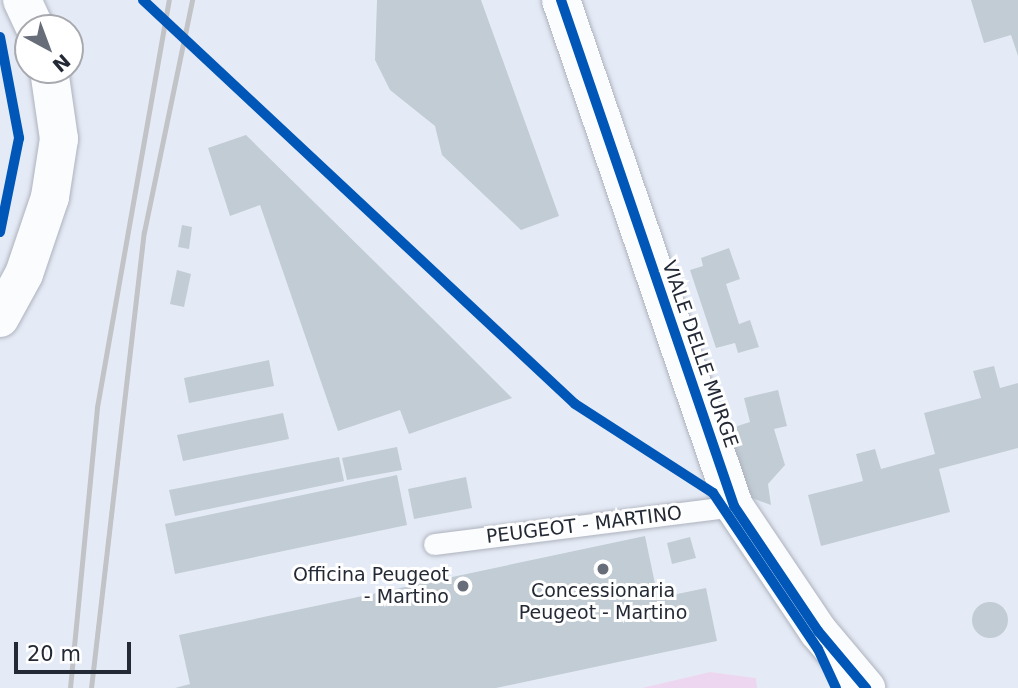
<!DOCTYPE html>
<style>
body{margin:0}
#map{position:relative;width:1018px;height:688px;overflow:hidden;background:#e5ebf6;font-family:"DejaVu Sans",sans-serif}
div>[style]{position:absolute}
.green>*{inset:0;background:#edd7f0}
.building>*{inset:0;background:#c2ccd4}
.round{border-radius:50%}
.roads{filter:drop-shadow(0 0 2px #adb2bd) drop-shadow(0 0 2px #adb2bd)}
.lane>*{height:21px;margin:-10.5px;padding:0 10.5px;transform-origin:10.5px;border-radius:10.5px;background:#fbfcfe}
.street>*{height:38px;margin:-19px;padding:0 19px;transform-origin:19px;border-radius:19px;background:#fbfcfe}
.secondary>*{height:38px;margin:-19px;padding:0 19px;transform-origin:19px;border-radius:19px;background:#fbfcfe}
.rail>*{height:5px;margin:-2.5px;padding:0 2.5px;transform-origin:2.5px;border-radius:2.5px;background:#c1c3c6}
.cycleway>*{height:10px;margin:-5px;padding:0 5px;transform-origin:5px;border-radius:5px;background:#0057b8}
.dots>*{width:19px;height:19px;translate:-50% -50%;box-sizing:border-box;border:4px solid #fff;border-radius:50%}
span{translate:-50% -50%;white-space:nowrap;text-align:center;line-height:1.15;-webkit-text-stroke:6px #fff;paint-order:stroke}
.street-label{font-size:19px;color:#232935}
.poi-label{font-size:19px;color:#232935}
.right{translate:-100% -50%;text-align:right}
.north{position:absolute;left:14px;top:14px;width:70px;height:70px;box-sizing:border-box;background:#fff;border:2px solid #a7a9ae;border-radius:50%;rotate:139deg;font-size:19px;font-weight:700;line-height:28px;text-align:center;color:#232935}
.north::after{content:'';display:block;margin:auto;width:24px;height:32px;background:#676d79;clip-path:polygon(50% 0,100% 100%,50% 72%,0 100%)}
.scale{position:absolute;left:14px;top:642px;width:117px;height:32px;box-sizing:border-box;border:4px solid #232935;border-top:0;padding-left:9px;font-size:21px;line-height:24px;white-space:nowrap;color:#232935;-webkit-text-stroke:5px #fff;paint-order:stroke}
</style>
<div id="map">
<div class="green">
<div style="clip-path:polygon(710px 672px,756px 678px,757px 688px,642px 688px)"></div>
</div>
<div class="building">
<div style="clip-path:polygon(377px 0,481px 0,559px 216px,521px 230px,442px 155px,435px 126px,390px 90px,375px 60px)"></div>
<div style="clip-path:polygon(971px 0,1018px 0,1018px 56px,1011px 35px,984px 43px)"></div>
<div style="clip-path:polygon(246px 135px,441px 327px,512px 398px,409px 434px,400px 410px,338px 431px,260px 205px,230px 216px,208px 148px)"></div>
<div style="clip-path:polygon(182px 225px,192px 227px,189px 249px,178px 247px)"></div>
<div style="clip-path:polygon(729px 248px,740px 279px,726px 284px,739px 324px,750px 320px,759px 347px,738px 353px,735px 343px,716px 348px,690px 270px,703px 266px,701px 258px)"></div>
<div style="clip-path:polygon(177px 270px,191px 274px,184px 307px,170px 304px)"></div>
<div style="clip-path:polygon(269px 360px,274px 386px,189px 403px,184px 378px)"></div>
<div style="clip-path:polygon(994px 366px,1000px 388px,1018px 383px,1018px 448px,939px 469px,950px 512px,821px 546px,808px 495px,863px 481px,856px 454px,875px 449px,881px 469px,935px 454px,924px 413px,981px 398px,973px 371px)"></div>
<div style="clip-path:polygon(778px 390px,787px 426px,774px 429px,785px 465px,768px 484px,771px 505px,746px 496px,728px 429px,750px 422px,744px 398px)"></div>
<div style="clip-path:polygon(283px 413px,289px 439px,183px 461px,177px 435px)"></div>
<div style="clip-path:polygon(397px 447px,402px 470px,347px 480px,342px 458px)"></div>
<div style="clip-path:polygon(339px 457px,344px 481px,175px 516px,169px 490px)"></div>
<div style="clip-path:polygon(397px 475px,407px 525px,175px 574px,165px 524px)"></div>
<div style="clip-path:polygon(466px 477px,472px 508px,414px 519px,408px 489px)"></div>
<div style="clip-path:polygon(645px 536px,658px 598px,706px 588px,717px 641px,496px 688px,175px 688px,190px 684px,179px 635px)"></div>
<div style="clip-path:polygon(690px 537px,696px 558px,672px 564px,667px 543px)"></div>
<div class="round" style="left:972px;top:602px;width:36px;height:36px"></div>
</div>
<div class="roads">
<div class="lane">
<div style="left:434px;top:544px;width:302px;rotate:-7.2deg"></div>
</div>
<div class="street">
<div style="left:561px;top:0;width:535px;rotate:71.12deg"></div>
<div style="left:734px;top:506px;width:151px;rotate:56.1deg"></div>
<div style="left:818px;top:631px;width:75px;rotate:49.9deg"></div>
</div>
<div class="secondary">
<div style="left:22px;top:0;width:31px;rotate:65deg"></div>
<div style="left:0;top:318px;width:50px;rotate:-61.4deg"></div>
<div style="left:24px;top:274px;width:81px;rotate:-71.3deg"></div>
<div style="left:50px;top:197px;width:59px;rotate:-81.2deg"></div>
<div style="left:59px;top:139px;width:70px;rotate:-98.2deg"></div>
</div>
</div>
<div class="rail">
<div style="left:70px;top:688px;width:282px;rotate:-84.5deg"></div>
<div style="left:97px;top:407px;width:413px;rotate:-80deg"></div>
<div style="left:91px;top:688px;width:459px;rotate:-83.4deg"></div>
<div style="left:144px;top:232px;width:237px;rotate:-78.3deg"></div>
</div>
<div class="cycleway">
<div style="left:143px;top:0;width:591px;rotate:43.08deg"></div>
<div style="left:575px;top:404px;width:164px;rotate:32.8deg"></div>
<div style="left:713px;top:493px;width:188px;rotate:56.1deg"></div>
<div style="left:818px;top:649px;width:43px;rotate:65.2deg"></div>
<div style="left:561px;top:0;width:535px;rotate:71.12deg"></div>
<div style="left:734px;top:506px;width:151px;rotate:56.1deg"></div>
<div style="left:818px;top:631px;width:75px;rotate:49.9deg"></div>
<div style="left:0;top:37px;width:103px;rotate:79.3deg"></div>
<div style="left:19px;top:138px;width:96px;rotate:101.4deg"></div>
</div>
<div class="dots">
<div style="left:603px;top:569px;background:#676d79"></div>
<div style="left:463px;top:586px;background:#676d79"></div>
</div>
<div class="street-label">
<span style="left:700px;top:354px;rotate:71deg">VIALE DELLE MURGE</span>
<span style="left:584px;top:525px;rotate:-7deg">PEUGEOT - MARTINO</span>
</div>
<div class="poi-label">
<span class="right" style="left:449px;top:586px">Officina Peugeot<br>- Martino</span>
<span style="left:603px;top:602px">Concessionaria<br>Peugeot - Martino</span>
</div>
<div class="north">N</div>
<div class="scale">20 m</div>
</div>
